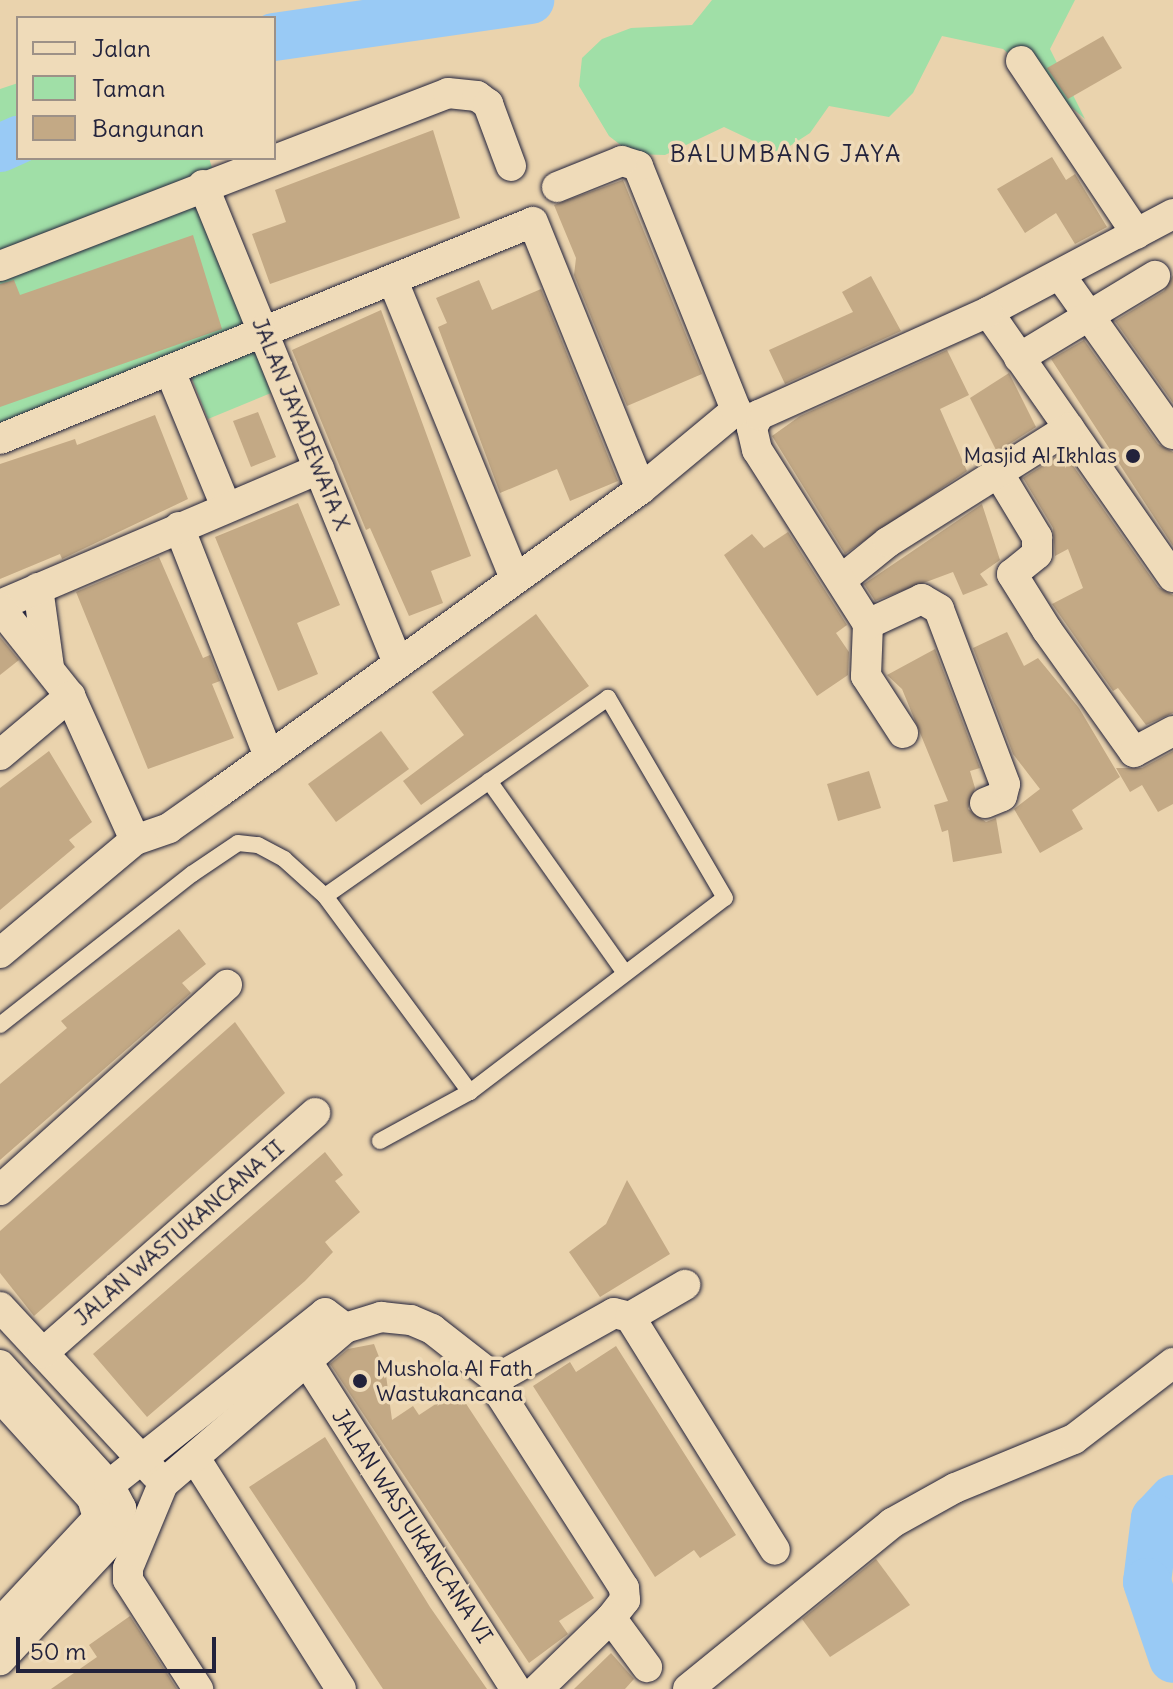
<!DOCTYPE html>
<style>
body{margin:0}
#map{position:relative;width:1173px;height:1689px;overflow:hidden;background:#ead3ad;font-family:Delius,sans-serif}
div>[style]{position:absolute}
.green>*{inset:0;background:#a0dfa7}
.river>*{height:48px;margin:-24px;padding:0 24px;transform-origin:24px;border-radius:24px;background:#99caf5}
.building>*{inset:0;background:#c3a985}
.roads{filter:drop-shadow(0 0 2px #22223b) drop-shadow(0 0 2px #22223b)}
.service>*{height:16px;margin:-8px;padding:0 8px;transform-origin:8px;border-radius:8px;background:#efdbb9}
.minor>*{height:30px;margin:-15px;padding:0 15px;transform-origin:15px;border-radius:15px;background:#efdbb9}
.dots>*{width:22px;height:22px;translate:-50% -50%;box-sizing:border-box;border:4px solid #efdbb9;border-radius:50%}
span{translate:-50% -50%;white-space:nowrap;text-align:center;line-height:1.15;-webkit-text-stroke:7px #efdbb9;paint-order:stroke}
.street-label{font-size:22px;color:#22223b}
.poi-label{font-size:22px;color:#22223b}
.right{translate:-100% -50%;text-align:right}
.left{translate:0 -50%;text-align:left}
.neighbourhood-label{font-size:24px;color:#22223b;letter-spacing:2px}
.legend{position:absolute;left:16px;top:16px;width:260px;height:144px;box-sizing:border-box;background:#efdbb9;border:2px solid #9d9187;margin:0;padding:10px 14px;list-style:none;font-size:24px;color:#22223b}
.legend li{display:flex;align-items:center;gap:16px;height:40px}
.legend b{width:40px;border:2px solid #9d9187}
.scale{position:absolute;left:16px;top:1637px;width:200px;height:36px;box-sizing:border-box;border:4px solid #22223b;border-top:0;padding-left:10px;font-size:24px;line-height:28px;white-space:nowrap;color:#22223b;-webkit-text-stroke:6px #efdbb9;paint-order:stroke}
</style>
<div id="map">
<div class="green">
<div style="clip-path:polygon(712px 0,1075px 0,1050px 49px,1085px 119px,1003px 49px,942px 36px,913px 93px,889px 117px,829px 106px,810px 133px,779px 153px,724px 127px,665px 155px,632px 154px,609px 136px,579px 86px,582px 58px,602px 39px,631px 28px,692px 25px)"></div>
<div style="clip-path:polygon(18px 83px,18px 158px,209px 158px,265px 339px,0 445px,0 89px)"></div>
<div style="clip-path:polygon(255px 351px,271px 393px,208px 419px,191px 376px)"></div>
</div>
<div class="river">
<div style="left:274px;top:37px;width:259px;rotate:-8.2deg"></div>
<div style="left:0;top:148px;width:20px;rotate:-24deg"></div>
<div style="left:1173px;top:1499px;width:26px;rotate:133deg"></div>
<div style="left:1155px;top:1518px;width:64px;rotate:97.1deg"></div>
<div style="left:1147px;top:1582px;width:81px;rotate:71.3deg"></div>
</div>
<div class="building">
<div style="clip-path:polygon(1103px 36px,1122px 68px,1068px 99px,1047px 68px)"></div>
<div style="clip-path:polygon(433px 130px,460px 218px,270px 284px,252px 234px,286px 222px,275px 190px)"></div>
<div style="clip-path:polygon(1052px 157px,1066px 180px,1075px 174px,1107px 227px,1075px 244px,1056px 213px,1025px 233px,997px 189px)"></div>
<div style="clip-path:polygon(623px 180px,702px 374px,627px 406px,574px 275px,576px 258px,554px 205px)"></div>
<div style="clip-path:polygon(193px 235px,222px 329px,0 407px,0 284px,14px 280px,20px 295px)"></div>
<div style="clip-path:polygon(1173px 275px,1173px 403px,1115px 321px,1164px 291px)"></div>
<div style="clip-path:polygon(871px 276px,901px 331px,785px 384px,769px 350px,853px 312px,842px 292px)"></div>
<div style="clip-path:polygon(479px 280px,492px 310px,541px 289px,618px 481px,570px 501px,557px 469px,500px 493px,438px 327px,447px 323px,436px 298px)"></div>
<div style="clip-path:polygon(381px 310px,471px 556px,431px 571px,443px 603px,409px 616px,370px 528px,366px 530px,292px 350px)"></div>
<div style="clip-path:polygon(1084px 340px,1158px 444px,1173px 452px,1173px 546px,1051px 359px)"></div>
<div style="clip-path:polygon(947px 350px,969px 395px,940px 409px,967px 471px,845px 554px,772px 436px,800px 416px)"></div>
<div style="clip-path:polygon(1009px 373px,1036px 427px,997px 452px,970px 398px)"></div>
<div style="clip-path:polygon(258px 412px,276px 457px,251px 467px,233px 421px)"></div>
<div style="clip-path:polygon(155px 415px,188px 499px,62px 559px,60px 554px,0 579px,0 464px,75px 439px,77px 445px)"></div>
<div style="clip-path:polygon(1056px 457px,1061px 464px,1069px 460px,1158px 587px,1173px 595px,1173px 713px,1146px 725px,1118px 688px,1113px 691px,1052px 604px,1083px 588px,1068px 549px,1055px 556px,1053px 528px,1023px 478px)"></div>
<div style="clip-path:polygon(298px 503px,340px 605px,297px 623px,318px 674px,278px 691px,215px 537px)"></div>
<div style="clip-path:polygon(982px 504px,1000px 560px,980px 574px,988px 585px,963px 595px,953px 572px,875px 601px,864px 584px)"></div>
<div style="clip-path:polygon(788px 532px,847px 625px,836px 633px,849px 652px,848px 675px,817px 696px,724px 555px,752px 534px,764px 548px)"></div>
<div style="clip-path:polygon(159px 557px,203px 658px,210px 655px,220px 681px,212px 684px,234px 738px,148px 769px,76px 592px)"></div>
<div style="clip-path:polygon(536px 614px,589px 686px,421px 805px,403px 781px,464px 735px,432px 692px)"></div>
<div style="clip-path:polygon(1007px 632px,1024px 666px,1038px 658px,1079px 708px,1120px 777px,1072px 810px,1083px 829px,1040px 853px,1014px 809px,1040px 789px,1013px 754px,973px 648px)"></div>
<div style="clip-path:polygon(0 637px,19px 660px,0 675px)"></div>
<div style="clip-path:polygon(935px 649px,980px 768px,970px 771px,975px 788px,968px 809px,986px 822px,996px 818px,1002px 853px,953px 862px,948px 830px,942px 832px,934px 805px,948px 801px,902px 689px,887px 675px)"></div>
<div style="clip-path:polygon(381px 731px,409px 769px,336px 822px,308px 784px)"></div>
<div style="clip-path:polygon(49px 751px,92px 822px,69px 840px,75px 847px,0 910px,0 788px)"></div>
<div style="clip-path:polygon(1173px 751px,1173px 804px,1158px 812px,1142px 785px,1130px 792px,1116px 768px,1142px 768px)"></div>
<div style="clip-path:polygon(869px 771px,881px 808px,838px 821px,827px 784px)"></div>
<div style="clip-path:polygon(179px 929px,206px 964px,182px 983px,191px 993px,0 1160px,0 1084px,67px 1028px,61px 1021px)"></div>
<div style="clip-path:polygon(235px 1022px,285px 1093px,34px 1316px,0 1273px,0 1231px)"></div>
<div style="clip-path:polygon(325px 1152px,343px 1175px,335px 1181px,360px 1212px,325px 1242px,333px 1252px,305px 1281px,147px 1417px,93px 1354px)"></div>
<div style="clip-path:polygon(627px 1180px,670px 1254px,600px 1297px,569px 1252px,606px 1224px)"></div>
<div style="clip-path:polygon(374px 1344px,386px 1375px,392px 1420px,413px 1406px,419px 1415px,457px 1390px,594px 1598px,559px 1621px,568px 1634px,529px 1663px,330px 1364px,348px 1349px)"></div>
<div style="clip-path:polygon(616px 1346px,736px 1535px,700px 1558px,694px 1550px,655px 1577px,533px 1386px,570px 1362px,576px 1372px)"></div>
<div style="clip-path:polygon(325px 1437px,430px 1607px,487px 1689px,383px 1689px,249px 1487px)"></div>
<div style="clip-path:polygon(876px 1559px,910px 1605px,830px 1657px,802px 1619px)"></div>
<div style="clip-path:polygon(130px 1616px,177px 1689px,51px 1689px,97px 1657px,89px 1645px)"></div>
<div style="clip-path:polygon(611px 1653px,634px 1679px,625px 1689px,574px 1689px)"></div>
</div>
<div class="roads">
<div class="service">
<div style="left:489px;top:781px;width:235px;rotate:54.7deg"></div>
<div style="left:0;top:1025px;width:244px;rotate:-38.2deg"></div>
<div style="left:192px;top:874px;width:55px;rotate:-34deg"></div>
<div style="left:238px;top:843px;width:20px;rotate:6deg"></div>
<div style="left:258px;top:845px;width:30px;rotate:28deg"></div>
<div style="left:284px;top:859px;width:55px;rotate:42.1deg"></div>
<div style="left:325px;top:896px;width:244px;rotate:53.5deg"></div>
<div style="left:470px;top:1092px;width:320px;rotate:-37.3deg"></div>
<div style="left:725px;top:898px;width:232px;rotate:-120.3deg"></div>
<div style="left:608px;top:698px;width:345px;rotate:145deg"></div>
<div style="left:380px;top:1141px;width:102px;rotate:-28.6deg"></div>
</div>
<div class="minor">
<div style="left:1021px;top:61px;width:208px;rotate:56.2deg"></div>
<div style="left:203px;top:185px;width:516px;rotate:67.81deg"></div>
<div style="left:1173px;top:214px;width:209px;rotate:152.1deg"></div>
<div style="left:988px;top:312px;width:323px;rotate:55.1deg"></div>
<div style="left:0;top:266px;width:480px;rotate:-21.1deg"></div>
<div style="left:448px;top:93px;width:29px;rotate:6deg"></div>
<div style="left:477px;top:96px;width:14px;rotate:36deg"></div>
<div style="left:488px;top:104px;width:66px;rotate:69.6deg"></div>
<div style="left:1060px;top:275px;width:195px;rotate:54.6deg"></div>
<div style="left:393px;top:281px;width:321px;rotate:67.7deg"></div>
<div style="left:1019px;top:358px;width:159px;rotate:-31.1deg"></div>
<div style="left:170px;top:371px;width:147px;rotate:67.6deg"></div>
<div style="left:0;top:439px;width:575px;rotate:-22.15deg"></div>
<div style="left:533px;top:222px;width:288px;rotate:68deg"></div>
<div style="left:999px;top:474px;width:74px;rotate:58.9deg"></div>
<div style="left:1037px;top:537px;width:17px;rotate:90deg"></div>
<div style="left:1037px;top:554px;width:32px;rotate:141deg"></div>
<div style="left:1012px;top:574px;width:66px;rotate:58deg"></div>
<div style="left:1047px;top:630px;width:150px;rotate:54.5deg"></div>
<div style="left:1134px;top:752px;width:44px;rotate:-28.3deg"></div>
<div style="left:179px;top:527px;width:247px;rotate:68.6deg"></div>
<div style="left:841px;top:580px;width:60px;rotate:-39deg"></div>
<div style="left:888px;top:542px;width:214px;rotate:-32.2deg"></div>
<div style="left:38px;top:588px;width:80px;rotate:82.1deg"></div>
<div style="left:0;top:605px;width:347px;rotate:-23.1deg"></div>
<div style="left:0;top:608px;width:112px;rotate:51.5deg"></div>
<div style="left:70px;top:696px;width:158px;rotate:65.7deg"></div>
<div style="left:868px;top:624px;width:52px;rotate:92.2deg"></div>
<div style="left:866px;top:676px;width:68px;rotate:57deg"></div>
<div style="left:0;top:755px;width:92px;rotate:-40.1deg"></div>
<div style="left:985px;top:803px;width:18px;rotate:-22deg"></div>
<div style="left:1002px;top:796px;width:12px;rotate:-76deg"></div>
<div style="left:1005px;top:784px;width:187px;rotate:-110.7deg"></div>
<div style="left:939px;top:609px;width:20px;rotate:-150deg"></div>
<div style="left:922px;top:599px;width:60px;rotate:155.2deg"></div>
<div style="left:868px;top:624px;width:206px;rotate:-122.5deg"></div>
<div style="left:757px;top:450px;width:23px;rotate:-103deg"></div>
<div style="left:752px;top:428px;width:15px;rotate:-62deg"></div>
<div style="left:759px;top:415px;width:251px;rotate:-24.2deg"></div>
<div style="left:0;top:953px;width:176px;rotate:-39.9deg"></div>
<div style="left:135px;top:840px;width:36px;rotate:-19deg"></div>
<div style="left:169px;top:828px;width:62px;rotate:-35.2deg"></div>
<div style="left:220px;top:792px;width:519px;rotate:-35.74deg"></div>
<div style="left:641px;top:489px;width:124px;rotate:-39.7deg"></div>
<div style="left:736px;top:410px;width:263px;rotate:-111.9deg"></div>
<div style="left:638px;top:166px;width:17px;rotate:-163deg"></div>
<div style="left:622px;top:161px;width:70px;rotate:158.2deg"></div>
<div style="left:0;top:1190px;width:306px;rotate:-42.1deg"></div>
<div style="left:0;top:1307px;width:229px;rotate:47.1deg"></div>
<div style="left:630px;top:1317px;width:64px;rotate:-30.2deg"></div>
<div style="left:345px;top:1328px;width:38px;rotate:-17deg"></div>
<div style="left:381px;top:1317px;width:30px;rotate:6deg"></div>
<div style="left:411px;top:1320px;width:23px;rotate:23deg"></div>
<div style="left:432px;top:1329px;width:81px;rotate:38deg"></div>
<div style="left:43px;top:1353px;width:363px;rotate:-41.4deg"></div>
<div style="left:308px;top:1363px;width:387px;rotate:57.5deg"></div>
<div style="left:0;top:1365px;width:162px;rotate:47.8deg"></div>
<div style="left:109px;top:1485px;width:26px;rotate:62deg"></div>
<div style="left:121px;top:1508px;width:34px;rotate:107deg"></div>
<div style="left:111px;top:1541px;width:163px;rotate:133deg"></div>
<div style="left:496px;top:1379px;width:135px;rotate:-29.2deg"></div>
<div style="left:614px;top:1313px;width:16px;rotate:14deg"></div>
<div style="left:630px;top:1317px;width:274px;rotate:58.1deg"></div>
<div style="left:496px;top:1379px;width:16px;rotate:75deg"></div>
<div style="left:500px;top:1394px;width:230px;rotate:57.4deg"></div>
<div style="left:624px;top:1588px;width:12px;rotate:85deg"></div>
<div style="left:625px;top:1600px;width:23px;rotate:128deg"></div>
<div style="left:611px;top:1618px;width:102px;rotate:135.8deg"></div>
<div style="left:0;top:1397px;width:137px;rotate:47.7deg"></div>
<div style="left:92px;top:1498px;width:21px;rotate:73deg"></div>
<div style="left:98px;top:1518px;width:144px;rotate:133deg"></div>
<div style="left:195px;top:1458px;width:273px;rotate:57.7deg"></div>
<div style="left:109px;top:1485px;width:276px;rotate:-38.5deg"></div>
<div style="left:325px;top:1313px;width:25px;rotate:37deg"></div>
<div style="left:345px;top:1328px;width:240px;rotate:139.4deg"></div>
<div style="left:163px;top:1484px;width:91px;rotate:112.6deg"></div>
<div style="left:128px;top:1568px;width:12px;rotate:90deg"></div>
<div style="left:128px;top:1580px;width:130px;rotate:57.3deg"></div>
<div style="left:611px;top:1618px;width:61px;rotate:53.7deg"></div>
<div style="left:688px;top:1689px;width:263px;rotate:-39.1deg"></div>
<div style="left:892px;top:1523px;width:72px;rotate:-29.1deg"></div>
<div style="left:955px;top:1488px;width:129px;rotate:-22.4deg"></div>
<div style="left:1074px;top:1439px;width:125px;rotate:-37.5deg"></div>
</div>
</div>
<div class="dots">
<div style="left:1133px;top:456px;background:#22223b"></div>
<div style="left:360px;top:1381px;background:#22223b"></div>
</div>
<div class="street-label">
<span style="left:301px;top:424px;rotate:68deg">JALAN JAYADEWATA X</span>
<span style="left:179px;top:1233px;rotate:-41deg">JALAN WASTUKANCANA II</span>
<span style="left:412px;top:1526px;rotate:57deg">JALAN WASTUKANCANA VI</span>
</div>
<div class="poi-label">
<span class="right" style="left:1117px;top:456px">Masjid Al Ikhlas</span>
<span class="left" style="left:376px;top:1381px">Mushola Al Fath<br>Wastukancana</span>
</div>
<div class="neighbourhood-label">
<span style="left:786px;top:154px">BALUMBANG JAYA</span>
</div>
<ul class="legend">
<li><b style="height:10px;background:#efdbb9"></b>Jalan</li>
<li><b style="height:22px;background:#a0dfa7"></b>Taman</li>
<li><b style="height:22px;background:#c3a985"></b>Bangunan</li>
</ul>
<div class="scale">50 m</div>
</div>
